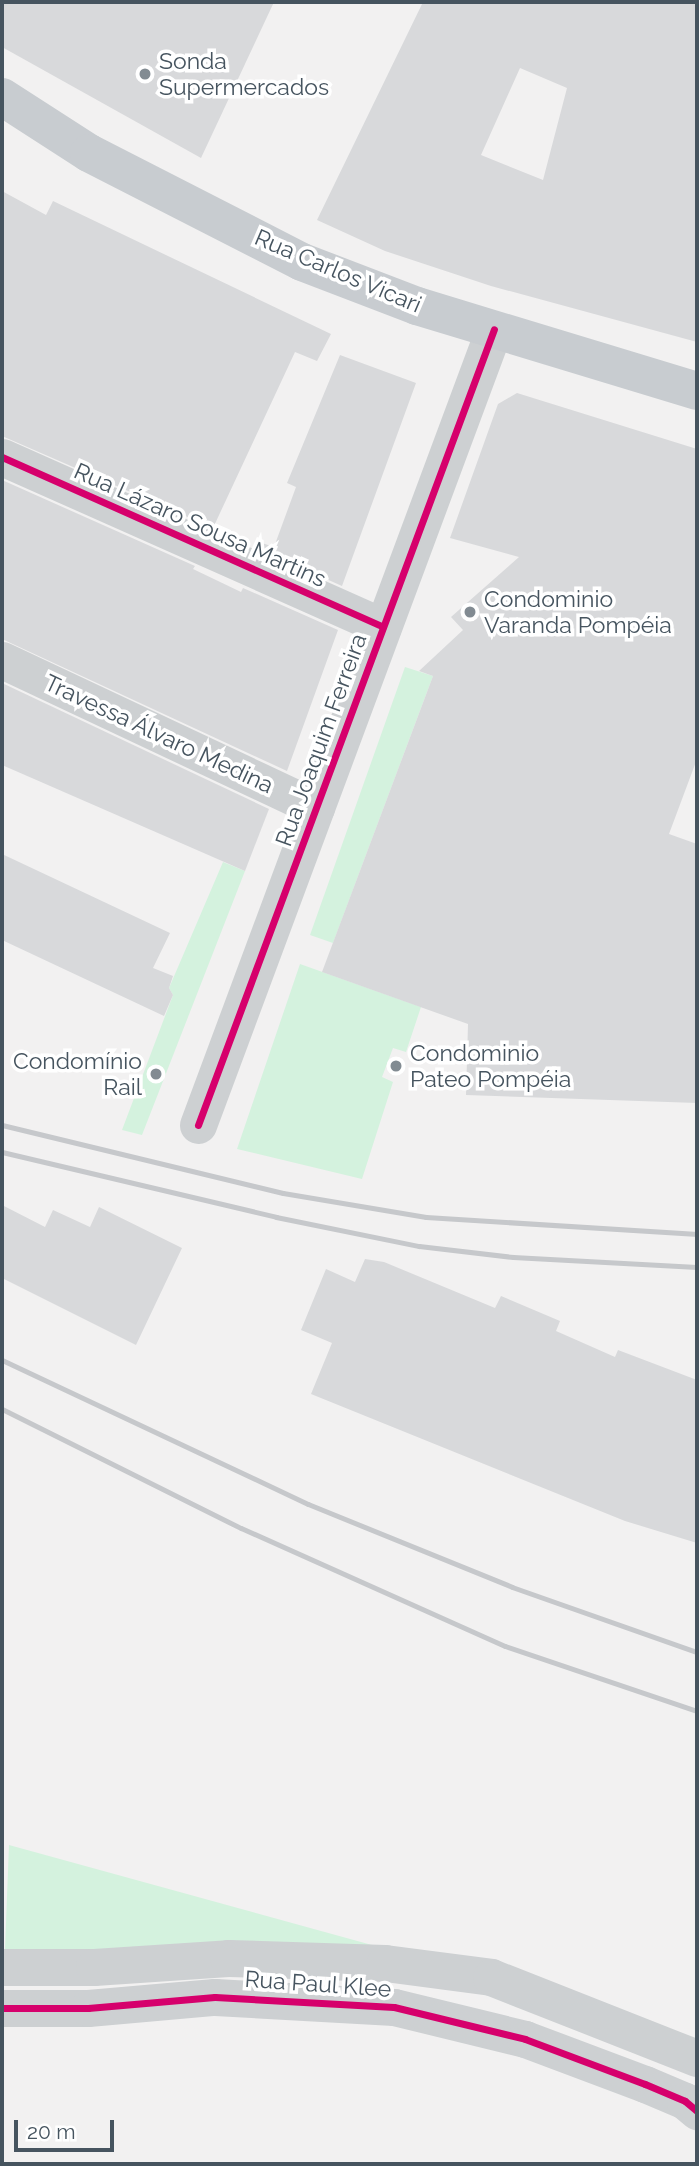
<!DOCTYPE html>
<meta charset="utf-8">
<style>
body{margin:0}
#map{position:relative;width:699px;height:2166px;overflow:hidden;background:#f2f1f1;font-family:Raleway,sans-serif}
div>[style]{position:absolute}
.green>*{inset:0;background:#d4f2de}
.building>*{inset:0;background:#d8d9db}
.minor>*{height:37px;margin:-18.5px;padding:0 18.5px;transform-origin:18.5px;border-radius:18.5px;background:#cdd0d2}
.major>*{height:38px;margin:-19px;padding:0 19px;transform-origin:19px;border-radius:19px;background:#c8ccd0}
.rail>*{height:5px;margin:-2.5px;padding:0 2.5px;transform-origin:2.5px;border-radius:2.5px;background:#c6c8cb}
.cycleway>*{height:7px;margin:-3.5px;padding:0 3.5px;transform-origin:3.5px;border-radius:3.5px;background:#d6006c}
.dots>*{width:19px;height:19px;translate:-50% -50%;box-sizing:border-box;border:4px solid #fff;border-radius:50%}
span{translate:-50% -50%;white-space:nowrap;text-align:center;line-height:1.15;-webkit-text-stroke:7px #fff;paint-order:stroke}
.poi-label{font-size:23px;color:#46545f}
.left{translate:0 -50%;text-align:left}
.right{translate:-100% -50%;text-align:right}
.street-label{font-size:23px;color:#46545f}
.frame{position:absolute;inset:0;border:4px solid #46545f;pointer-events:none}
.scale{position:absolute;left:14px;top:2120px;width:100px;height:32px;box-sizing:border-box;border:4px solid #46545f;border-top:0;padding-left:9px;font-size:21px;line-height:24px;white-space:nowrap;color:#46545f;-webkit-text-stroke:5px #fff;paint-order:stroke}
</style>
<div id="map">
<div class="green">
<div style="clip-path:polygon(405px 667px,433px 676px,333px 943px,310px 935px)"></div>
<div style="clip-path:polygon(223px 862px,245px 871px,142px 1135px,122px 1130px,173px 995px,169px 988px)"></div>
<div style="clip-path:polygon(300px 964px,421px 1007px,406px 1052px,393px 1048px,382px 1077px,393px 1082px,362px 1179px,237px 1149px)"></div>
<div style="clip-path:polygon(9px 1845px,390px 1950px,5px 1949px)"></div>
</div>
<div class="building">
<div style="clip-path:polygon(2px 2px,274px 2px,201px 158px,2px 47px)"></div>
<div style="clip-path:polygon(evenodd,423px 2px,697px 2px,697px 342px,491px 286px,385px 251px,317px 220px,423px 2px,520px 68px,567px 88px,543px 180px,481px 155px,520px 68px)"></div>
<div style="clip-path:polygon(2px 191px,46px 215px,53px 201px,331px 334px,317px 361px,295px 352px,213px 528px,2px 436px)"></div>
<div style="clip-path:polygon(340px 355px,416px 383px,342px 586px,259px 549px,262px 543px,274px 547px,296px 487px,287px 483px)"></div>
<div style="clip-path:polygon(517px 393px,697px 449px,697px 759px,669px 834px,697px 844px,697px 1103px,466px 1095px,468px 1024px,322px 972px,433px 676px,419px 671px,463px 630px,451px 617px,519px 557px,450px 538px,498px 404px)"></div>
<div style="clip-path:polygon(2px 480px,195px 566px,193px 569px,241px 592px,243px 588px,338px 630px,287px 771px,2px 639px)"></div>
<div style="clip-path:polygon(2px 683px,269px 809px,245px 871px,2px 765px)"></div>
<div style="clip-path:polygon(2px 854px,170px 933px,153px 968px,173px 976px,169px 988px,173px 995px,164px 1016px,2px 940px)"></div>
<div style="clip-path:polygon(2px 1205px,45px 1227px,53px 1210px,90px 1227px,99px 1207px,182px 1248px,136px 1345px,2px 1278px)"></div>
<div style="clip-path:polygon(365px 1259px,384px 1262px,495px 1308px,501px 1296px,560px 1321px,556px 1331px,615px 1357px,618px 1350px,697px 1380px,697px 1543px,625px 1521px,311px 1394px,332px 1343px,301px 1330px,326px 1269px,355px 1282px)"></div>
</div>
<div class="minor">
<div style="left:2px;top:457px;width:417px;rotate:24deg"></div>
<div style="left:2px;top:660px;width:347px;rotate:25.2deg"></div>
<div style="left:198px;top:1125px;width:849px;rotate:-69.6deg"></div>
<div style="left:2px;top:1967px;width:92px"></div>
<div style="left:94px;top:1967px;width:134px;rotate:-3.8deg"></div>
<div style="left:228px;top:1958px;width:157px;rotate:1.8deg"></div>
<div style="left:385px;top:1963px;width:107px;rotate:7.5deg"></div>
<div style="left:491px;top:1977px;width:221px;rotate:21.5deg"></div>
<div style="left:2px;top:2008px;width:86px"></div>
<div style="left:88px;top:2008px;width:127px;rotate:-5deg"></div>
<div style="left:215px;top:1997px;width:179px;rotate:3.2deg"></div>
<div style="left:394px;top:2007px;width:135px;rotate:13.7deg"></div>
<div style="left:525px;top:2039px;width:128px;rotate:20.6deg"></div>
<div style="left:645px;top:2084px;width:43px;rotate:23deg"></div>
<div style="left:685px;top:2101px;width:16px;rotate:40deg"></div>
</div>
<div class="major">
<div style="left:2px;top:97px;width:103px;rotate:32.8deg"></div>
<div style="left:89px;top:153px;width:239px;rotate:27.1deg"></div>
<div style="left:302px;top:262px;width:123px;rotate:20.9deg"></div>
<div style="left:417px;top:306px;width:293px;rotate:16.9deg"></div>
</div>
<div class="rail">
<div style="left:2px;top:1125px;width:289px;rotate:13.6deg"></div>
<div style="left:283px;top:1193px;width:145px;rotate:9.5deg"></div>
<div style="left:426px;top:1217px;width:272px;rotate:3.6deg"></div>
<div style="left:2px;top:1152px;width:282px;rotate:13.3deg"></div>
<div style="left:276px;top:1217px;width:146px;rotate:11.5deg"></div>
<div style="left:419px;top:1246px;width:95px;rotate:6.7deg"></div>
<div style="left:513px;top:1257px;width:184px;rotate:3.1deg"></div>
<div style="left:2px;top:1360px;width:338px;rotate:25.2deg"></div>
<div style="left:308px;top:1504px;width:220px;rotate:22.1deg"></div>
<div style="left:512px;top:1587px;width:196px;rotate:19.4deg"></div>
<div style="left:2px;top:1409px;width:267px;rotate:26.5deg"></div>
<div style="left:241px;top:1528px;width:289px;rotate:24.1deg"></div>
<div style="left:505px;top:1646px;width:203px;rotate:18.7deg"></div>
</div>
<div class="cycleway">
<div style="left:2px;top:457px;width:417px;rotate:24deg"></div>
<div style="left:198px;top:1125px;width:849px;rotate:-69.6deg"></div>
<div style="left:2px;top:2008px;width:86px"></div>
<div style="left:88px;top:2008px;width:127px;rotate:-5deg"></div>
<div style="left:215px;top:1997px;width:179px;rotate:3.2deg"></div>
<div style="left:394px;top:2007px;width:135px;rotate:13.7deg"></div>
<div style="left:525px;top:2039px;width:128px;rotate:20.6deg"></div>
<div style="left:645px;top:2084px;width:43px;rotate:23deg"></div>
<div style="left:685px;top:2101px;width:16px;rotate:40deg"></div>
</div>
<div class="dots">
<div style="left:145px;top:74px;background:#828b92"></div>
<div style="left:470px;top:612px;background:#828b92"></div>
<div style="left:396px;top:1066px;background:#828b92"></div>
<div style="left:156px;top:1074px;background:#828b92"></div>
</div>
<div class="poi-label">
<span class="left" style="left:159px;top:74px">Sonda<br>Supermercados</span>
<span class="left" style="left:484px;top:612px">Condominio<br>Varanda Pompéia</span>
<span class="left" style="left:410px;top:1066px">Condominio<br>Pateo Pompéia</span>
<span class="right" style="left:142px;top:1074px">Condomínio<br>Rail</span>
</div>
<div class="street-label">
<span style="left:338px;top:271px;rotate:23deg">Rua Carlos Vicari</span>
<span style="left:200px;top:525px;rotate:24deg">Rua Lázaro Sousa Martins</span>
<span style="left:159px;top:734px;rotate:25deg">Travessa Álvaro Medina</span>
<span style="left:321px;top:740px;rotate:-70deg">Rua Joaquim Ferreira</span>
<span style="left:318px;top:1984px;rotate:4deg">Rua Paul Klee</span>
</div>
<div class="frame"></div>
<div class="scale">20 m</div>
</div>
